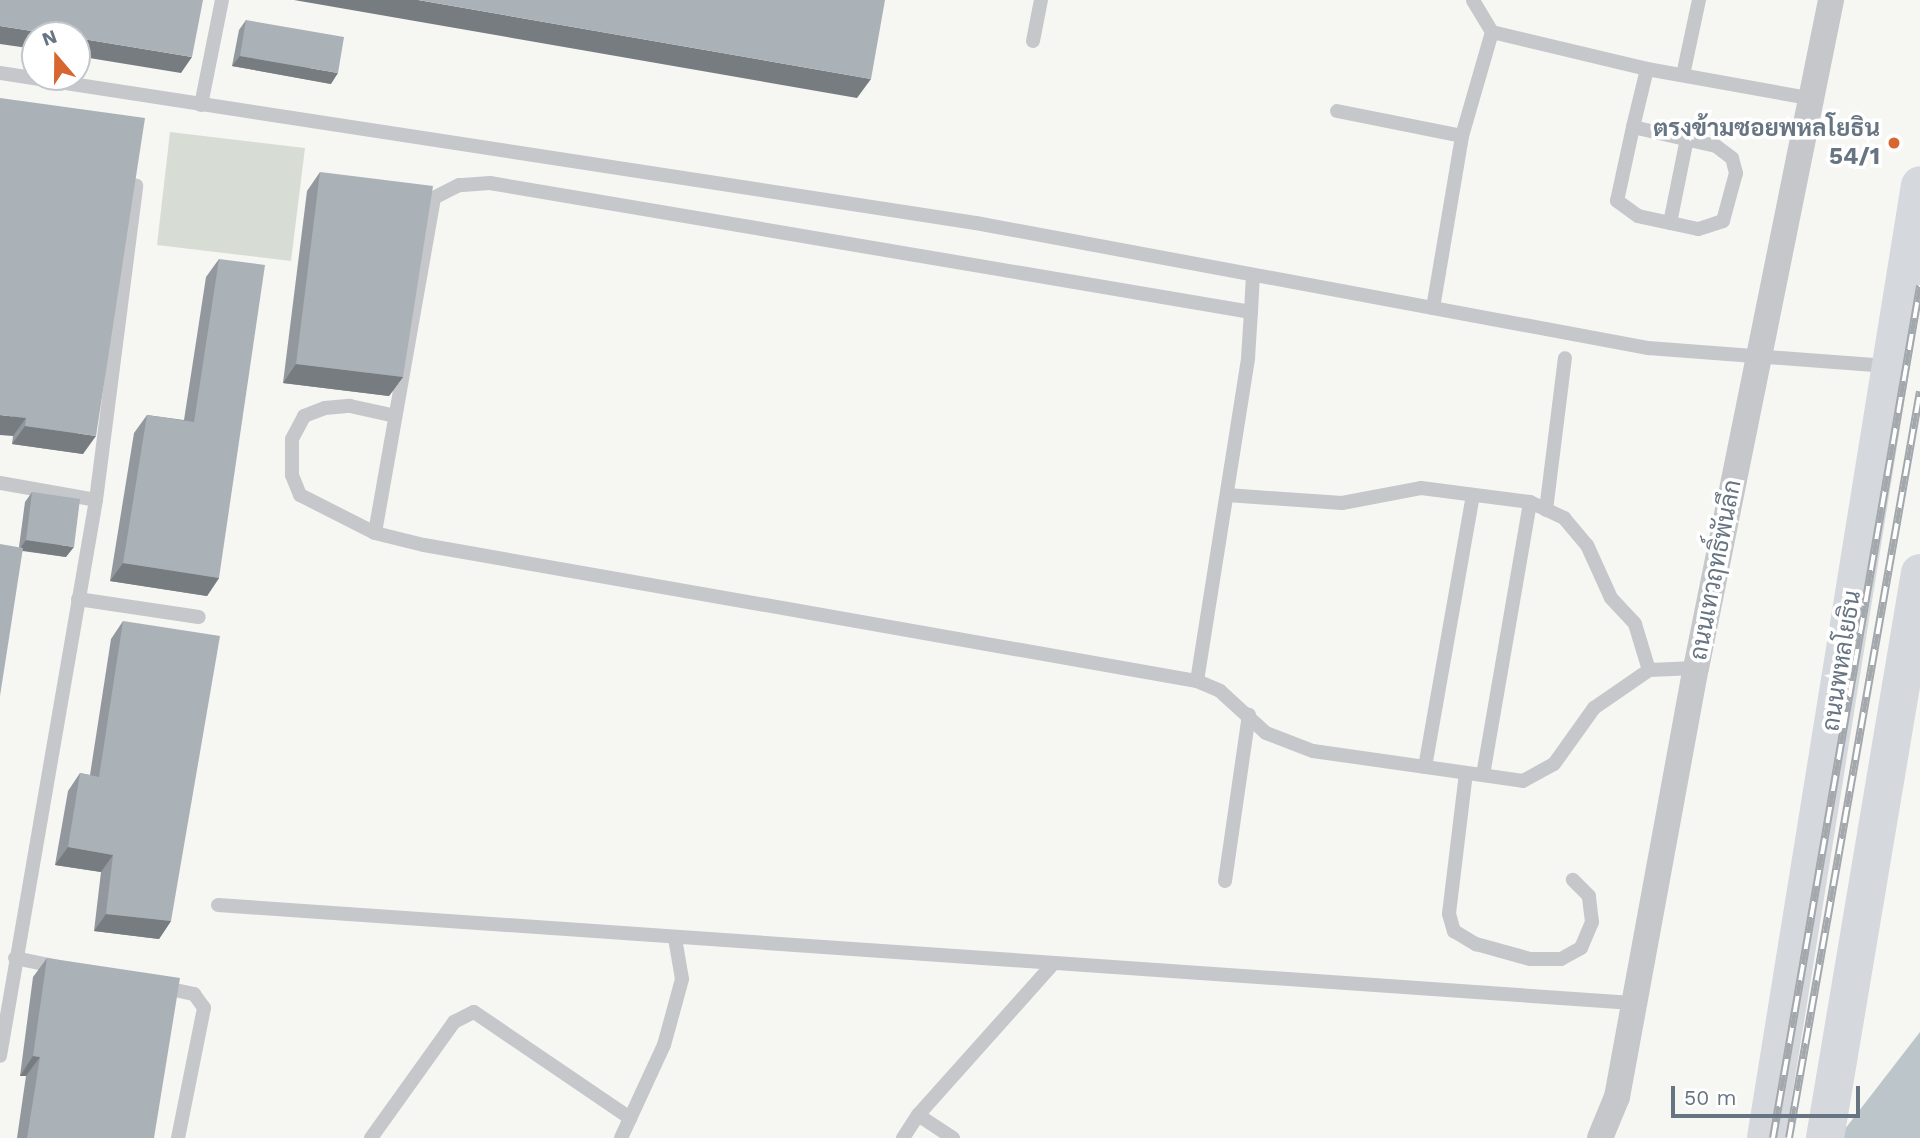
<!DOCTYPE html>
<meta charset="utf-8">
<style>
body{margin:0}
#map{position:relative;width:1920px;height:1138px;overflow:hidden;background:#f6f6f3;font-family:"Work Sans",Sarabun,sans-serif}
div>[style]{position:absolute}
.green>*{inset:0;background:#d7ddd4}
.water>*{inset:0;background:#bcc5ca}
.lane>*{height:14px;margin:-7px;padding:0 7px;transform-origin:7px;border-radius:7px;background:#c5c7cb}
.street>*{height:26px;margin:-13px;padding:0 13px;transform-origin:13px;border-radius:13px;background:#c5c7cb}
.primary>*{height:38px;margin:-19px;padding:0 19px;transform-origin:19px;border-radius:19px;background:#d5d8dc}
.rail>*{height:8px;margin-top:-4px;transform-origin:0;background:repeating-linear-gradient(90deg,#fff 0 16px,#a3a8ad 0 32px);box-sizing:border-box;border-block:2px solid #a3a8ad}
.wall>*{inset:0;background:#92989d}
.shaded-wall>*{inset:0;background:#777c80}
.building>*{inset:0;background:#aab1b7}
.dots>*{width:19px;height:19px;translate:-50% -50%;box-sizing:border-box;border:4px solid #fff;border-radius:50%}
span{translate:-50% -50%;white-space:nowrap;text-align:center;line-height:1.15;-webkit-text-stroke:7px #fff;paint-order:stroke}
.poi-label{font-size:24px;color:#677482;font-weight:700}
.right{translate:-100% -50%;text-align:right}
.street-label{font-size:24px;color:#677482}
.north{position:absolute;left:21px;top:21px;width:70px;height:70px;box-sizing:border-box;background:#fff;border:2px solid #c2c7cd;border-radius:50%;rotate:340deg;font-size:19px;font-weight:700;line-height:28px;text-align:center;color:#677482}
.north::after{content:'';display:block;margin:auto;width:24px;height:32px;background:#d86631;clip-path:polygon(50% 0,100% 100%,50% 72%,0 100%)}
.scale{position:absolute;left:1671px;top:1086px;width:189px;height:32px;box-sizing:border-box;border:4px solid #677482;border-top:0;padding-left:9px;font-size:21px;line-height:24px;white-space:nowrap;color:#677482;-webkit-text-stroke:5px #fff;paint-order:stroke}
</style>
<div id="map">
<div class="green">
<div style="clip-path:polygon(170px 132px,305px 148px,291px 261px,157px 245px)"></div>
</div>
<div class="water">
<div style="clip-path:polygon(1920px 1032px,1920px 1138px,1838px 1138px)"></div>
</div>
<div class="lane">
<div style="left:1492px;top:32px;width:159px;rotate:13.4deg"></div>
<div style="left:1647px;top:69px;width:169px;rotate:10.2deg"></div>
<div style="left:1033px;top:41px;width:42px;rotate:-79deg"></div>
<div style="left:0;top:73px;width:987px;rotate:8.74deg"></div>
<div style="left:976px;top:223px;width:684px;rotate:10.54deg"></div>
<div style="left:1648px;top:348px;width:240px;rotate:4.3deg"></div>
<div style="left:1683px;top:75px;width:77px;rotate:-78deg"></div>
<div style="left:201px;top:105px;width:107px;rotate:-78.7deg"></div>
<div style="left:1337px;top:111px;width:127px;rotate:11.3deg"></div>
<div style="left:1633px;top:127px;width:85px;rotate:12.9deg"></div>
<div style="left:1716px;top:146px;width:20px;rotate:37deg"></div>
<div style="left:1732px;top:158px;width:16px;rotate:75deg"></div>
<div style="left:1736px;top:173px;width:50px;rotate:105.2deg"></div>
<div style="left:1723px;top:221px;width:26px;rotate:162deg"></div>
<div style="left:1698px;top:229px;width:61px;rotate:-167.8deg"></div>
<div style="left:1638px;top:216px;width:26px;rotate:-144deg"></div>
<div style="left:1617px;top:201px;width:76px;rotate:-77.8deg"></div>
<div style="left:1633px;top:127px;width:60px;rotate:-76.4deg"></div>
<div style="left:1670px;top:223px;width:86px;rotate:-78.6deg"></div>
<div style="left:1433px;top:308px;width:174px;rotate:-80.4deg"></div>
<div style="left:1462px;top:136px;width:108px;rotate:-73.9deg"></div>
<div style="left:1492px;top:32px;width:37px;rotate:-121deg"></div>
<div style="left:1251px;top:312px;width:37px;rotate:-87deg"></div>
<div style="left:0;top:483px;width:97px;rotate:10deg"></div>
<div style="left:96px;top:500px;width:564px;rotate:99.8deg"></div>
<div style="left:1227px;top:495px;width:115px;rotate:4deg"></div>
<div style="left:1342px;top:503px;width:80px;rotate:-10.8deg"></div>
<div style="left:1421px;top:488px;width:110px;rotate:7.3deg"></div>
<div style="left:1530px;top:502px;width:38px;rotate:25deg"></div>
<div style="left:1564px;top:518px;width:35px;rotate:50deg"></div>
<div style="left:1587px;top:545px;width:58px;rotate:65.6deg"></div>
<div style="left:1611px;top:598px;width:35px;rotate:47deg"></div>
<div style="left:1635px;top:624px;width:48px;rotate:73.1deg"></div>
<div style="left:96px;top:500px;width:317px;rotate:-82.7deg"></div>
<div style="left:1546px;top:510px;width:153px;rotate:-82.9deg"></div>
<div style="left:375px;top:533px;width:84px;rotate:-153.1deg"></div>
<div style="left:300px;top:495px;width:22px;rotate:-112deg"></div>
<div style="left:292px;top:475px;width:36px;rotate:-90deg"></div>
<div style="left:292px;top:439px;width:26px;rotate:-62deg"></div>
<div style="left:304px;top:416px;width:22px;rotate:-21deg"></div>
<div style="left:325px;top:408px;width:25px;rotate:-5deg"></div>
<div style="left:350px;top:406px;width:46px;rotate:12.5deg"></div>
<div style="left:78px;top:599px;width:122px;rotate:8.5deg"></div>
<div style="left:1197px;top:681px;width:327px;rotate:-81deg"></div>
<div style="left:1248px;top:358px;width:46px;rotate:-86.3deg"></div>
<div style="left:1251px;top:312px;width:772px;rotate:-170.38deg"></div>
<div style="left:490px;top:183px;width:31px;rotate:176deg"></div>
<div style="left:459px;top:185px;width:28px;rotate:153deg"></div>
<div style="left:434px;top:198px;width:340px;rotate:100deg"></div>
<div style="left:375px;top:533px;width:50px;rotate:13.8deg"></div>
<div style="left:424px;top:545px;width:785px;rotate:9.98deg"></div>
<div style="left:1197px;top:681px;width:25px;rotate:23deg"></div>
<div style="left:1220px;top:691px;width:62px;rotate:42.4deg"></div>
<div style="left:1266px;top:733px;width:50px;rotate:21deg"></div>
<div style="left:1313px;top:751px;width:212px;rotate:8.1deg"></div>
<div style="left:1523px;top:781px;width:35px;rotate:-29deg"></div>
<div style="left:1554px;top:764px;width:69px;rotate:-54.5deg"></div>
<div style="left:1594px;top:708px;width:67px;rotate:-34.6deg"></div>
<div style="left:1649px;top:670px;width:47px;rotate:-2.4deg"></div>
<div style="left:1425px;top:767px;width:276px;rotate:-80deg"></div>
<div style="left:1466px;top:773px;width:142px;rotate:96.9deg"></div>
<div style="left:1449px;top:914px;width:18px;rotate:74deg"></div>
<div style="left:1454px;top:931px;width:26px;rotate:31deg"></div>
<div style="left:1476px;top:944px;width:56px;rotate:15.5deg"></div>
<div style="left:1530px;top:959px;width:31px"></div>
<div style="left:1561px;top:959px;width:23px;rotate:-29deg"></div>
<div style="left:1581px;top:948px;width:28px;rotate:-67deg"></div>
<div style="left:1592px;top:922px;width:26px;rotate:-97deg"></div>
<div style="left:1589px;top:896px;width:23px;rotate:-135deg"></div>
<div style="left:1483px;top:775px;width:277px;rotate:-80.2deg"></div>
<div style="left:1225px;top:881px;width:168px;rotate:-81.8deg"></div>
<div style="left:218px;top:905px;width:1418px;rotate:3.96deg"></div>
<div style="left:15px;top:958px;width:45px;rotate:11.6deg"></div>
<div style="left:161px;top:987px;width:34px;rotate:12deg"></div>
<div style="left:194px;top:994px;width:17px;rotate:54deg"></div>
<div style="left:204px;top:1008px;width:133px;rotate:101.3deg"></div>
<div style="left:918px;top:1115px;width:42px;rotate:33.3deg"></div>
<div style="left:371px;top:1138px;width:143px;rotate:-54.4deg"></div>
<div style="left:454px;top:1022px;width:22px;rotate:-27deg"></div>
<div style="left:474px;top:1012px;width:189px;rotate:34.2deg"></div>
<div style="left:621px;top:1138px;width:102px;rotate:-65.2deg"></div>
<div style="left:664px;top:1045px;width:68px;rotate:-74.7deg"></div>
<div style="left:682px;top:979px;width:42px;rotate:-99.7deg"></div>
<div style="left:903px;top:1138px;width:27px;rotate:-57deg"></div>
<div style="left:918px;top:1115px;width:201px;rotate:-48.2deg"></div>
</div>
<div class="street">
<div style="left:1600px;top:1138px;width:44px;rotate:-67.5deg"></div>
<div style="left:1617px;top:1097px;width:436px;rotate:-79.6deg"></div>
<div style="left:1696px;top:668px;width:682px;rotate:-78.57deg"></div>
</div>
<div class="primary">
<div style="left:1766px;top:1138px;width:965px;rotate:-80.82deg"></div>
<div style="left:1825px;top:1138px;width:573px;rotate:-80.46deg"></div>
</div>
<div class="rail">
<div style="left:1773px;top:1138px;width:865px;rotate:-80.21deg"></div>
<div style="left:1789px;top:1138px;width:758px;rotate:-80.05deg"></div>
</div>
<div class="wall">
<div style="clip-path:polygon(246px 20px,331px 84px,232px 66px,239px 30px)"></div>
<div style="clip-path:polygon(0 98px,83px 454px,12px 444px,13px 436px)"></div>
<div style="clip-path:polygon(320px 172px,403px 377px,389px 396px,283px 383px,307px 191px)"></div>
<div style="clip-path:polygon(219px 259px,219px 578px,207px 596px,110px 581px,134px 433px,147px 415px,184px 420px,206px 277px)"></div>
<div style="clip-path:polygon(32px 492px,66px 557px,22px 551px,19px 547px,25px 502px)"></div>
<div style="clip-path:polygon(123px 621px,171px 921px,159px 939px,94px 931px,101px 872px,55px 865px,68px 791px,80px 773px,90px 775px,111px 639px)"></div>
<div style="clip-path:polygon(47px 958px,154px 1138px,17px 1138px,26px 1076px,20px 1076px,33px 977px)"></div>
</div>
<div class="shaded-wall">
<div style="clip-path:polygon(294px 0,418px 0,871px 79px,857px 98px)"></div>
<div style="clip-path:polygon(0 26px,57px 35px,35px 35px,35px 49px,0 44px)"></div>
<div style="clip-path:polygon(77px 38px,192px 57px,181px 73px,77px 56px)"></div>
<div style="clip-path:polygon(240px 56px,338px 73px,331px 84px,232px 66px)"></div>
<div style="clip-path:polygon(296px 364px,403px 377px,389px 396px,283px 383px)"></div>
<div style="clip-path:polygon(0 415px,26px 418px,13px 436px,0 435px)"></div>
<div style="clip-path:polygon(25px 426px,96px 436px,83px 454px,12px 444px)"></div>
<div style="clip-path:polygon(26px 540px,74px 547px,66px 557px,19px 550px)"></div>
<div style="clip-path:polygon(123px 563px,219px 578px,207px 596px,110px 581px)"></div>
<div style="clip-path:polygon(68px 847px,113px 855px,101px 872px,55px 865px)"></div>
<div style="clip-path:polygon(106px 914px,171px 921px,159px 939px,94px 931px)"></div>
<div style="clip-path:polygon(33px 1056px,40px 1057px,26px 1076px,20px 1076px)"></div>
</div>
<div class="building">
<div style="clip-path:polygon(0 0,203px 0,192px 57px,77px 38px,77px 35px,57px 35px,0 26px)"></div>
<div style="clip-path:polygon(418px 0,885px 0,871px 79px)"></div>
<div style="clip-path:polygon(246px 20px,344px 37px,338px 73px,240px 56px)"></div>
<div style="clip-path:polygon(0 98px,145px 118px,96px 436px,25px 426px,26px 418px,0 415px)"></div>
<div style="clip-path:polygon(320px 172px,433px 186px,403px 377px,296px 364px)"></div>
<div style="clip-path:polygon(219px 259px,265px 265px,219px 578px,123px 563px,147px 415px,194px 422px)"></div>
<div style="clip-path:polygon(32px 492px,80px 499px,74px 547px,26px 540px)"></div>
<div style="clip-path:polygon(0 544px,23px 548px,0 696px)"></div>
<div style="clip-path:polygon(123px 621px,220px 636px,171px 921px,106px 914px,113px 855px,68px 847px,80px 773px,99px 777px)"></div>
<div style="clip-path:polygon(47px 958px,180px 978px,154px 1138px,27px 1138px,40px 1057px,33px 1056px)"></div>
</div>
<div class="dots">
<div style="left:1894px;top:143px;background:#d86631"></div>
</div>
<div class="poi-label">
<span class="right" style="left:1880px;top:143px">ตรงข้ามซอยพหลโยธิน<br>54/1</span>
</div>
<div class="street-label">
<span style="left:1716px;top:570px;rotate:-79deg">ถนนเทวฤทธิ์พันลึก</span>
<span style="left:1842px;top:661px;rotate:-81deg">ถนนพหลโยธิน</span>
</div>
<div class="north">N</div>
<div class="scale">50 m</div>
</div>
